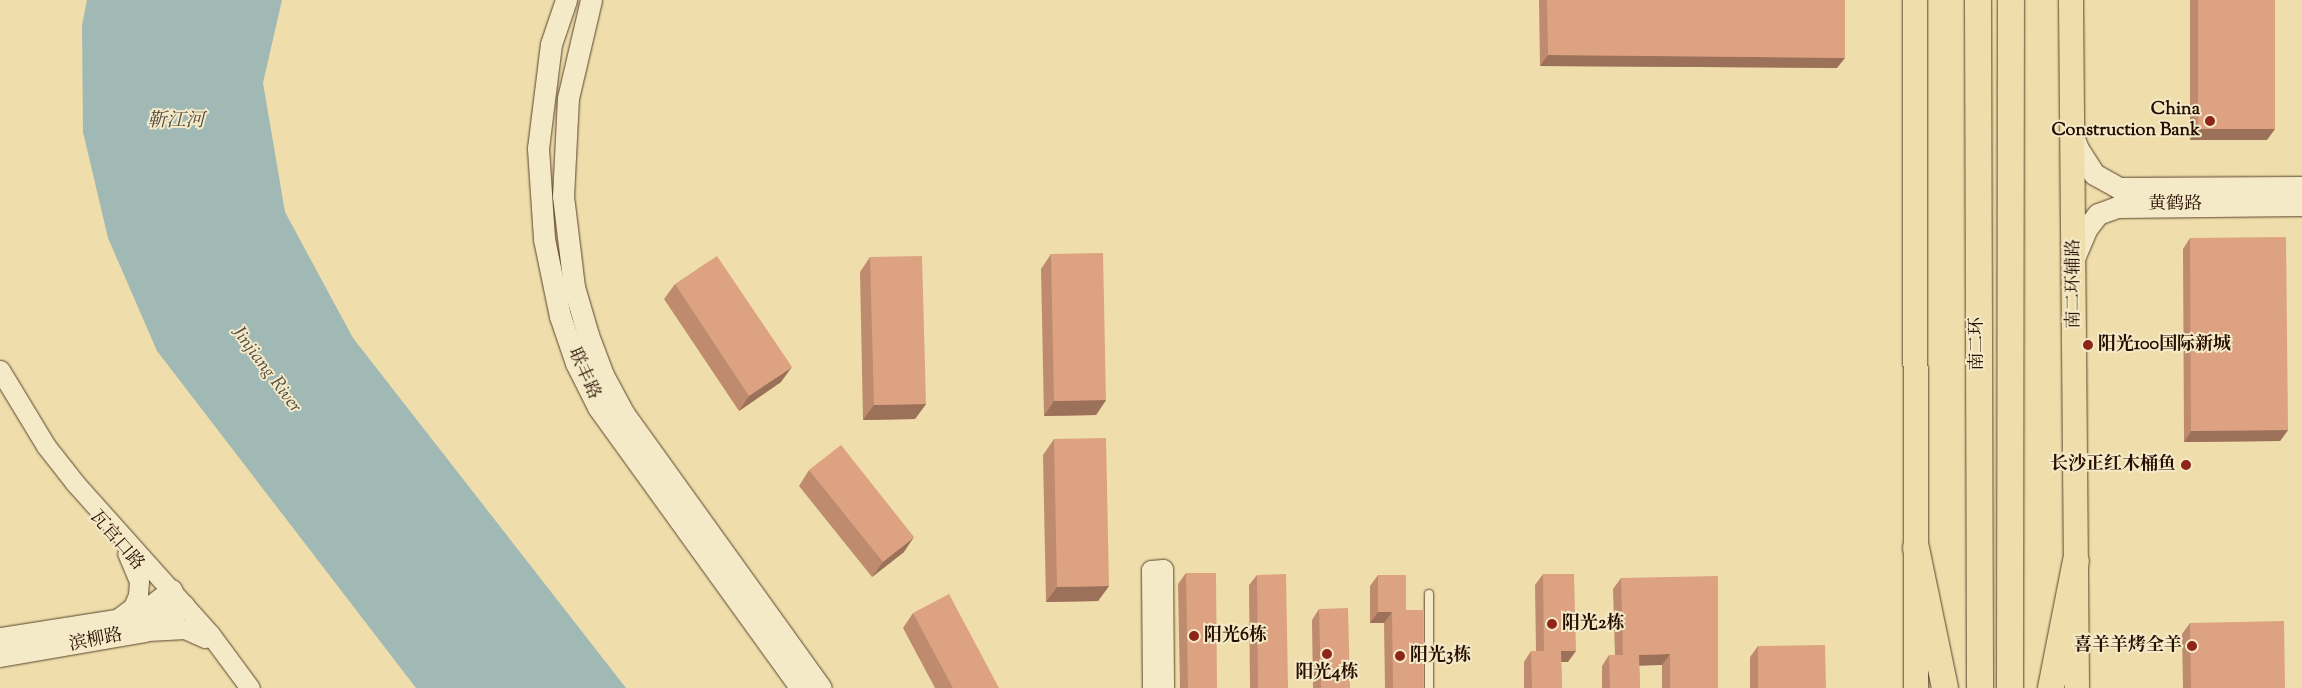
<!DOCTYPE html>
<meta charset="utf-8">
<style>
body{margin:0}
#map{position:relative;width:2302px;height:688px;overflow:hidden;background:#efdeab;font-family:"Sorts Mill Goudy","Noto Serif SC",serif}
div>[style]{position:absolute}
.water>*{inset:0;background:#a0b9b5}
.roads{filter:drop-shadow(0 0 1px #5a422c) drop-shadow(0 0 1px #5a422c)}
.service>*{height:8px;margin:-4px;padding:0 4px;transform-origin:4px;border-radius:4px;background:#f5eac8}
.tertiary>*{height:19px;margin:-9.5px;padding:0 9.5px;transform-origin:9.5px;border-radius:9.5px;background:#f5eac8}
.secondary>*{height:21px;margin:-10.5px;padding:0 10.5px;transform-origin:10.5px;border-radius:10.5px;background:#f5eac8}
.primary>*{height:24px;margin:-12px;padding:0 12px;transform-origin:12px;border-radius:12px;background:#efdeab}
.trunk>*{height:26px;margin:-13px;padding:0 13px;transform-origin:13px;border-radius:13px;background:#efdeab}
.wall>*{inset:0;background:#be8b6f}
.shaded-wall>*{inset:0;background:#9b715a}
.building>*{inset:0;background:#dda281}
.dots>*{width:14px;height:14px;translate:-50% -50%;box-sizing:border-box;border:2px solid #f5eac8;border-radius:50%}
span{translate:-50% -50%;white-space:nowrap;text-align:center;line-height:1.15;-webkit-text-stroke:4px #f5eac8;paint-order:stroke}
.poi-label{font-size:18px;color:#280e01;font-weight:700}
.right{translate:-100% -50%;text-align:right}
.left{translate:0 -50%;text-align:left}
.street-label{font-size:18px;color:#280e01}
.water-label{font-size:19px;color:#524a40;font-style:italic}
</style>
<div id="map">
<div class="water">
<div style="clip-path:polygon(87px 0,282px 0,263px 83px,285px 212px,353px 338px,626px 688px,416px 688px,157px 351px,108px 238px,83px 132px,82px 25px)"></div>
</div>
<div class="roads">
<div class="service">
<div style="left:1429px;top:594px;width:94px;rotate:90deg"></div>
</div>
<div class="tertiary">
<div style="left:0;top:370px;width:89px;rotate:58.8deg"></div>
<div style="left:46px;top:446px;width:47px;rotate:51.9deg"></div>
<div style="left:75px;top:483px;width:203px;rotate:48.2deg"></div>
<div style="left:210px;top:634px;width:67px;rotate:53.5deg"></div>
<div style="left:117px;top:619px;width:20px;rotate:-37deg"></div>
<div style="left:133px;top:607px;width:13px;rotate:-67deg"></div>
<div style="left:138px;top:595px;width:14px;rotate:-86deg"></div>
<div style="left:139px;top:581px;width:30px;rotate:-113deg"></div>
<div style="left:148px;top:631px;width:37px;rotate:-3deg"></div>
<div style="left:185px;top:629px;width:22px;rotate:24deg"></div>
<div style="left:1152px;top:688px;width:118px;rotate:-90.5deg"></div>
<div style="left:1151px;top:570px;width:12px;rotate:-5deg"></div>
<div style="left:1163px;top:569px;width:119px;rotate:89.5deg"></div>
</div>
<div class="secondary">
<div style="left:566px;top:0;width:46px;rotate:108.8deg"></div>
<div style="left:551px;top:44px;width:105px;rotate:97.1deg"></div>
<div style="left:538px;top:148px;width:91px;rotate:86.2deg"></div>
<div style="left:544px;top:239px;width:79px;rotate:78.3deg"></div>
<div style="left:560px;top:316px;width:50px;rotate:71.2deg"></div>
<div style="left:576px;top:363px;width:49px;rotate:63.4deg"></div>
<div style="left:598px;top:407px;width:347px;rotate:54.2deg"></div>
<div style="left:591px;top:0;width:101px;rotate:103.2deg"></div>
<div style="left:568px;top:98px;width:98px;rotate:92.9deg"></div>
<div style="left:563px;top:196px;width:92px;rotate:83.1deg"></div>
<div style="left:574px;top:287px;width:50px;rotate:73.7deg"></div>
<div style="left:588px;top:335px;width:43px;rotate:69.4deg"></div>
<div style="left:603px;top:375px;width:44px;rotate:61.7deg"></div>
<div style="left:624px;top:414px;width:337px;rotate:54.3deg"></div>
<div style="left:2073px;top:136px;width:14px;rotate:69deg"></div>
<div style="left:2078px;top:149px;width:30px;rotate:57deg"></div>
<div style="left:2094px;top:174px;width:29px;rotate:29deg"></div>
<div style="left:2119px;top:188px;width:183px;rotate:-0.3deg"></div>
<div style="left:2075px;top:256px;width:30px;rotate:-67deg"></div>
<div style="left:2087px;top:228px;width:18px;rotate:-52deg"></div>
<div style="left:2098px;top:214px;width:20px;rotate:-20deg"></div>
<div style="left:2117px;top:207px;width:185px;rotate:-0.6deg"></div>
<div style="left:0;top:638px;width:129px;rotate:-8.9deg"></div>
<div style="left:127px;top:618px;width:22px;rotate:-24deg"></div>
<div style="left:147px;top:609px;width:31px;rotate:-38deg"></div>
<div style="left:0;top:656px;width:146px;rotate:-9.8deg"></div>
<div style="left:144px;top:631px;width:20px;rotate:-24deg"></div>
<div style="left:162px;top:623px;width:28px;rotate:-39deg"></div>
</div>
<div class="primary">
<div style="left:1915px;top:0;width:688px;rotate:89.92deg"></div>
<div style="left:2071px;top:0;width:688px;rotate:89.5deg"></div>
</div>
<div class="trunk">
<div style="left:1978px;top:0;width:688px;rotate:89.83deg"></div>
<div style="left:1916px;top:548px;width:143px;rotate:78.3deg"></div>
<div style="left:2010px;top:688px;width:688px;rotate:-89.92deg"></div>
<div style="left:2051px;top:688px;width:129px;rotate:-78.9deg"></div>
</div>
</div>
<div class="wall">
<div style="clip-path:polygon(1539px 0,1845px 0,1837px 68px,1540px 66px)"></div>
<div style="clip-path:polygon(2190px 0,2275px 0,2267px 140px,2190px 140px)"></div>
<div style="clip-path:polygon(2190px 238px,2288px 430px,2280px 441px,2184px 442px,2183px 249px)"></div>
<div style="clip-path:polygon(1051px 254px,1106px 400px,1096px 415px,1044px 416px,1041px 269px)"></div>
<div style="clip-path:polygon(870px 257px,926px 404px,915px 419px,863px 420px,860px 272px)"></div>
<div style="clip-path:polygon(675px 284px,781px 382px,739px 411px,664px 299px)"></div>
<div style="clip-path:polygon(1054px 439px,1109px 586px,1098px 601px,1046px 602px,1043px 455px)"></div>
<div style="clip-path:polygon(809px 470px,904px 552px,872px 577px,799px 486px)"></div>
<div style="clip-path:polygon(1186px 573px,1217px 688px,1180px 688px,1178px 584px)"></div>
<div style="clip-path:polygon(1543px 574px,1568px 662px,1561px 662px,1562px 688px,1524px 688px,1524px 662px,1531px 651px,1536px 651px,1535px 585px)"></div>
<div style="clip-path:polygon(1257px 575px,1288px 688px,1250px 688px,1249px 585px)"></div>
<div style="clip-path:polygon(1378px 575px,1406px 610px,1423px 688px,1385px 688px,1384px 623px,1370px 623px,1370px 586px)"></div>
<div style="clip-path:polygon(1621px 578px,1718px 688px,1662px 688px,1662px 665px,1639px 665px,1640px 688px,1602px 688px,1602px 666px,1609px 655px,1615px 655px,1613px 589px)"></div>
<div style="clip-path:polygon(1319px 609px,1350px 688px,1313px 688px,1312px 620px)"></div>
<div style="clip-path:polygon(913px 613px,999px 688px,935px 688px,903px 628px)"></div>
<div style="clip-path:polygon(2190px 623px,2285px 688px,2183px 688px,2182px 634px)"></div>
<div style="clip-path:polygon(1758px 646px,1826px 688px,1750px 688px,1750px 657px)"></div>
</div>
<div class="shaded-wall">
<div style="clip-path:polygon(1548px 55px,1845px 58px,1837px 68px,1540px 66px)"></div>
<div style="clip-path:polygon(2198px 129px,2275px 129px,2267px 140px,2190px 140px)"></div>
<div style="clip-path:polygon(792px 367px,781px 382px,739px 411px,749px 396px)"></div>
<div style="clip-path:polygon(1106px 400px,1096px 415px,1044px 416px,1054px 401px)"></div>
<div style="clip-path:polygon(926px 404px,915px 419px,863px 420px,874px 405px)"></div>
<div style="clip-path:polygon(2288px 430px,2280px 441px,2184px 442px,2191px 431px)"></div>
<div style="clip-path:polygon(914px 537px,904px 552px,872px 577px,883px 562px)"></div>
<div style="clip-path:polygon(1109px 586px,1098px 601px,1046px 602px,1057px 587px)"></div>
<div style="clip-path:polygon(1378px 612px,1392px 612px,1384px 623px,1370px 623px)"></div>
<div style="clip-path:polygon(1561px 651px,1576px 651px,1568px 662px,1554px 662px)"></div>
<div style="clip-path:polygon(1670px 654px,1662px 665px,1632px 666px,1639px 655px)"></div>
</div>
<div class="building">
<div style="clip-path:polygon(1547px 0,1845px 0,1845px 58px,1548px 55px)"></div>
<div style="clip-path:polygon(2198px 0,2275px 0,2275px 129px,2198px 129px)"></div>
<div style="clip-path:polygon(2286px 237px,2288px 430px,2191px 431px,2190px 238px)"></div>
<div style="clip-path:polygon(1103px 253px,1106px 400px,1054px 401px,1051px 254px)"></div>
<div style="clip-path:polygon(717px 256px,792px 367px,749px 396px,675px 284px)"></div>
<div style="clip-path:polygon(922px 256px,926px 404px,874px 405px,870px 257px)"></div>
<div style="clip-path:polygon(1106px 438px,1109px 586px,1057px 587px,1054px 439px)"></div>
<div style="clip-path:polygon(841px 445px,914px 537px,883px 562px,809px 470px)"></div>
<div style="clip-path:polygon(1186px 573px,1216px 573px,1217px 688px,1188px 688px)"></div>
<div style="clip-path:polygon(1286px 574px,1288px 688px,1258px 688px,1257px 575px)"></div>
<div style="clip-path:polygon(1543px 574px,1574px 574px,1576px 651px,1561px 651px,1562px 688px,1532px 688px,1531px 651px,1544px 651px)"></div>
<div style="clip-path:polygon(1378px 575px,1406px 575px,1406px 610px,1423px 610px,1423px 688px,1393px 688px,1392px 612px,1378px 612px)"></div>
<div style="clip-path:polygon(1718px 576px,1718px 688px,1670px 688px,1670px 654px,1639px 655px,1640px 688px,1610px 688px,1609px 655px,1623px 655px,1621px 578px)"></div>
<div style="clip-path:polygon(949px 594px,999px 688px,953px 688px,913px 613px)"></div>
<div style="clip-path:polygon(1348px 608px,1350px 688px,1321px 688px,1319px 609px)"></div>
<div style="clip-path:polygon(2284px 621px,2285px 688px,2191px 688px,2190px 623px)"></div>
<div style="clip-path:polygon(1825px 645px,1826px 688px,1758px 688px,1758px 646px)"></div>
</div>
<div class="dots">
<div style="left:2210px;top:121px;background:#8f2418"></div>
<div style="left:2088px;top:345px;background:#8f2418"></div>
<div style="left:2186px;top:465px;background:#8f2418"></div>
<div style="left:1552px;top:624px;background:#8f2418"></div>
<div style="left:1194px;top:636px;background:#8f2418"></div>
<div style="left:2192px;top:646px;background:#8f2418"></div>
<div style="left:1327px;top:654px;background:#8f2418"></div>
<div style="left:1400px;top:656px;background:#8f2418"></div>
</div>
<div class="poi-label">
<span class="right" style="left:2200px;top:121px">China<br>Construction Bank</span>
<span class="left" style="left:2098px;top:345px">阳光100国际新城</span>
<span class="right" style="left:2176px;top:465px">长沙正红木桶鱼</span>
<span class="left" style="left:1562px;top:624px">阳光2栋</span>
<span class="left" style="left:1204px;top:636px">阳光6栋</span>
<span class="right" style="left:2182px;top:646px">喜羊羊烤全羊</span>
<span class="left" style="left:1410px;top:656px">阳光3栋</span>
<span style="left:1327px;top:673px">阳光4栋</span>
</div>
<div class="street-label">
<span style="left:2175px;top:205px">黄鹤路</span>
<span style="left:2075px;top:284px;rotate:-90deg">南二环辅路</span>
<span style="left:1978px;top:344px;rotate:-90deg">南二环</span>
<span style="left:583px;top:374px;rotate:66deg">联丰路</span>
<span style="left:116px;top:541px;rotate:49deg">瓦官口路</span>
<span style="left:96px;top:641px;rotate:-11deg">滨柳路</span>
</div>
<div class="water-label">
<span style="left:176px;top:122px">靳江河</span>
<span style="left:266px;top:370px;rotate:53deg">Jinjiang River</span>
</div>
</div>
